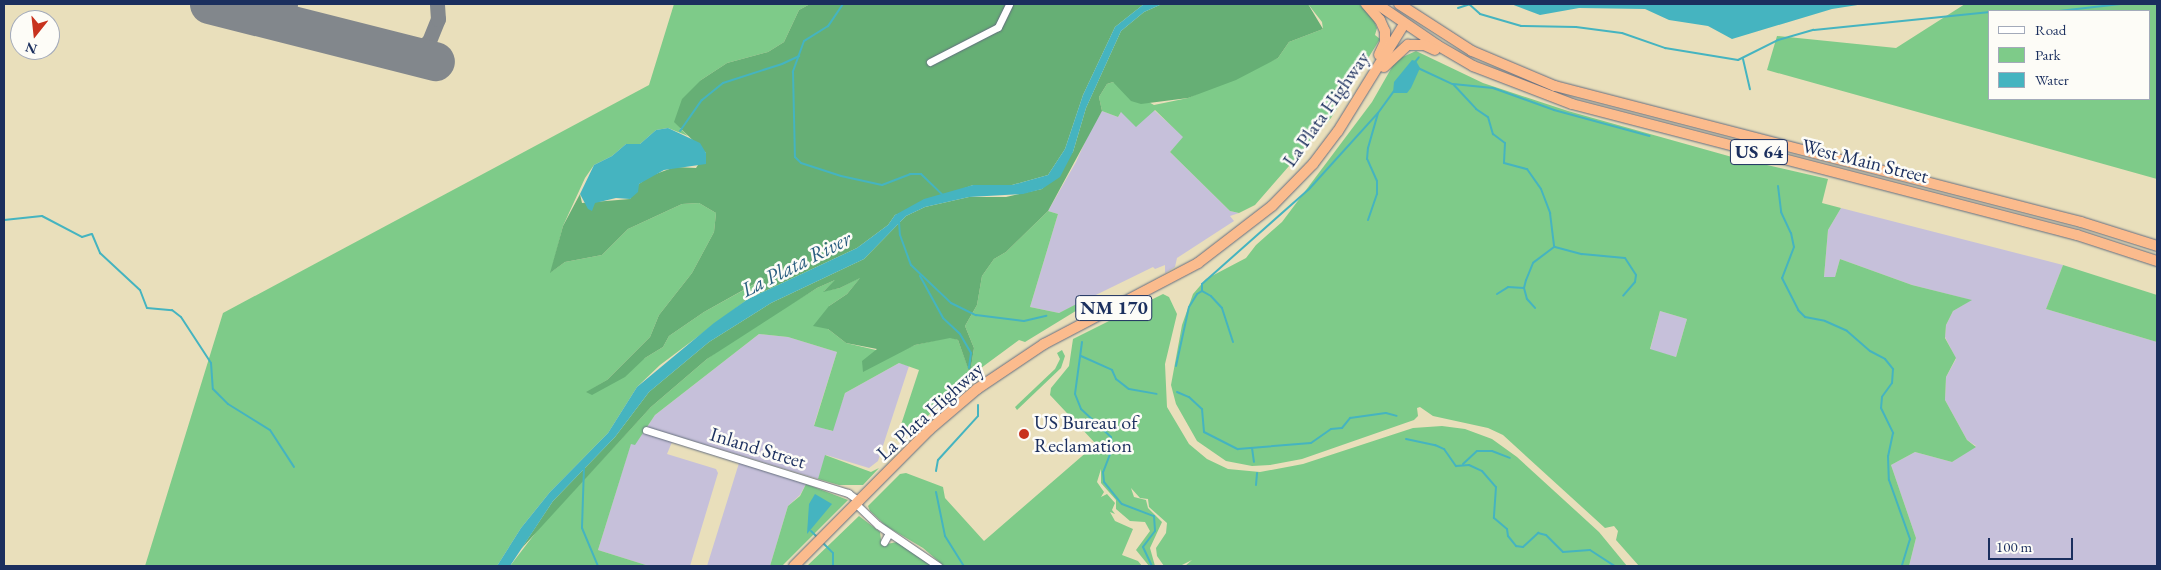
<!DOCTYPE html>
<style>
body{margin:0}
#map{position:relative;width:2161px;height:570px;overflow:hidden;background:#e9dfbb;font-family:"EB Garamond",serif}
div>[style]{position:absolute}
.industrial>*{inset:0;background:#c6c0da}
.green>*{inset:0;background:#7ecb89}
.forest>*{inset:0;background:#66af75}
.water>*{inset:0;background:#45b4c0}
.stream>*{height:2px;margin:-1px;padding:0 1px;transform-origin:1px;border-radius:1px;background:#45b4c0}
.taxiway>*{height:15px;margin:-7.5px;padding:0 7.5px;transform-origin:7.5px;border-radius:7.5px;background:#82878c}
.runway>*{height:39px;margin:-19.5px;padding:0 19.5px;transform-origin:19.5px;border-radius:19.5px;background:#82878c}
.roads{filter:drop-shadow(0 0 1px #636d7f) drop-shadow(0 0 1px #636d7f)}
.minor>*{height:7px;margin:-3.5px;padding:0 3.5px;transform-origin:3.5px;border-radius:3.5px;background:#fff}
.highway>*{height:10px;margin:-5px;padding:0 5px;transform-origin:5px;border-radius:5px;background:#fbbb8d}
.dots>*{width:14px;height:14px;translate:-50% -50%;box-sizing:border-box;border:2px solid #fdfcf7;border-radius:50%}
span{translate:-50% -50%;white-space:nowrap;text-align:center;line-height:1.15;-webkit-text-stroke:5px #fdfcf7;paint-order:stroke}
.shield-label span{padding:1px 4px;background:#fdfcf7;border:1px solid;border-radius:4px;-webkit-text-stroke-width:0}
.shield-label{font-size:19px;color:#1b2f5e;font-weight:700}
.street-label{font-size:20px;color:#1b2f5e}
.poi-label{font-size:20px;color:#1b2f5e}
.left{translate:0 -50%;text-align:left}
.water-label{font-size:21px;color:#2a5e80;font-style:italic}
.frame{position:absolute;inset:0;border:5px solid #1b2f5e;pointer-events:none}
.legend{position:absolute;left:1988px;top:10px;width:162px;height:90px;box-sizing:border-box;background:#fdfcf7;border:1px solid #a3aaba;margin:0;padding:6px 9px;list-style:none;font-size:15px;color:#1b2f5e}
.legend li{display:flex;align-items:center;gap:10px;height:25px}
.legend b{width:25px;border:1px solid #a3aaba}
.north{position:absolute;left:10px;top:10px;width:50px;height:50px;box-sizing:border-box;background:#fdfcf7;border:1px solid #a3aaba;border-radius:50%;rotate:196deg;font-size:14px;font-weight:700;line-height:20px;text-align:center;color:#1b2f5e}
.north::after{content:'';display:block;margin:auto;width:18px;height:22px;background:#c8321e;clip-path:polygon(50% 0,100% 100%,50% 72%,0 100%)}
.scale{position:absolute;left:1988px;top:538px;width:85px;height:22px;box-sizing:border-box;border:2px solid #1b2f5e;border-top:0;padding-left:6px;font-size:15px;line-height:18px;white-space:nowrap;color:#1b2f5e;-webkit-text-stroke:4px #fdfcf7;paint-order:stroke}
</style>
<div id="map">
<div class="industrial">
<div style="clip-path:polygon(1154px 110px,1184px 137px,1170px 152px,1230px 211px,1239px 213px,1230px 216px,1234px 221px,1177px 258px,1175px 267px,1165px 273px,1165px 265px,1155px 269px,1153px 267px,1059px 313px,1030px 307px,1058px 214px,1048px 211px,1076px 162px,1090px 131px,1102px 111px,1118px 117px,1121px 112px)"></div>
<div style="clip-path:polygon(1841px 208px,2063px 265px,2046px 309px,2157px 342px,2157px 566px,1909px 566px,1916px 538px,1891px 465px,1915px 452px,1952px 462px,1976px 446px,1967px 440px,1945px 400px,1946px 377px,1956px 359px,1945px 337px,1946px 325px,1953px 311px,1971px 300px,1912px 285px,1840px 259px,1835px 277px,1824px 277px,1828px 230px)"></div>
<div style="clip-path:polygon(1660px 311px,1687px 319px,1676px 357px,1650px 350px)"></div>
<div style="clip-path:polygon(759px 334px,788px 337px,837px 352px,814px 425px,832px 431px,845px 393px,899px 363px,909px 366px,878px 461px,869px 468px,826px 455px,818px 479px,647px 427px,655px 415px)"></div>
<div style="clip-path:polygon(643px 433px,672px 442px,667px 454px,716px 469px,718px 473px,690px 566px,649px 566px,598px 550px,631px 443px,635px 444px)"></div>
<div style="clip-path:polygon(739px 463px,806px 484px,800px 495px,788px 506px,770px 566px,707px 566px)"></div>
</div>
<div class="green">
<div style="clip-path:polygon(674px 4px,810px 4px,799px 10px,784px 42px,768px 52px,727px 63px,701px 80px,680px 128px,688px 136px,668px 128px,656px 130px,640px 144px,626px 144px,612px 156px,594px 165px,585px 178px,563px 226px,551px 272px,565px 262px,602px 255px,628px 229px,682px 204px,699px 203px,716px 213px,714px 232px,692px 273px,659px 315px,650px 337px,607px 380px,587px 392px,645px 358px,663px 347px,669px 336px,704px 312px,767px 277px,748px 299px,660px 365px,637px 387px,608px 433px,550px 492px,521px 528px,497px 566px,145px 566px,223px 313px,649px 85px)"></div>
<div style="clip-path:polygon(1308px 4px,1359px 4px,1372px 16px,1377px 28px,1375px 35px,1380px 39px,1331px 118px,1255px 205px,1239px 213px,1230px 211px,1170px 152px,1183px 137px,1155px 110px,1136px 127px,1121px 112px,1118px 117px,1102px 111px,1099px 97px,1107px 84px,1113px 82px,1154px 105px,1188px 98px,1278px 58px,1289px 42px,1323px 29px,1322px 22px)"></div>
<div style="clip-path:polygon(evenodd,1965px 4px,2157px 4px,2157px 179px,1767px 70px,1777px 36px,1896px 48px,1965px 4px,1990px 11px,2150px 11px,2150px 99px,1990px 99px,1990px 11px)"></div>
<div style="clip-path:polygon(evenodd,1416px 51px,1483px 83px,1568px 111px,1732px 157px,1828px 179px,1822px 203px,1841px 208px,1828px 230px,1824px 277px,1835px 277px,1840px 259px,1912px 285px,1972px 300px,1953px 311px,1946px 325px,1945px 338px,1956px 358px,1946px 377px,1945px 400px,1967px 440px,1976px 447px,1952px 462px,1915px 452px,1891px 465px,1916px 538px,1909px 566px,1639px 566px,1616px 540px,1618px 531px,1614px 526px,1605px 528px,1503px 435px,1488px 428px,1433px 416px,1420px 407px,1417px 408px,1418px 416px,1414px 420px,1302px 459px,1270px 465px,1252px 466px,1226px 461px,1197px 441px,1176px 404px,1171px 385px,1182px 325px,1193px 294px,1206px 279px,1246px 258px,1256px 245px,1282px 222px,1372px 102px,1396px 60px,1416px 51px,1660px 311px,1687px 319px,1676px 357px,1650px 349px,1660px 311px)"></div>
<div style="clip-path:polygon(1048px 211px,1058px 214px,1030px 307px,1059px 313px,1094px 295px,1097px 298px,1025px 342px,1019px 340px,981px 368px,900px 441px,896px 440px,919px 370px,899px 363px,845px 393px,833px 431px,814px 426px,837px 352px,788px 337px,759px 334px,655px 415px,635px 445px,631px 444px,598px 550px,649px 566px,510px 566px,540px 527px,651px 407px,707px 359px,739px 336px,817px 288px,837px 279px,824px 291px,840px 288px,861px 277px,847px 294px,829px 306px,828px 329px,846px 343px,893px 354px,915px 345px,950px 337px,958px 340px,970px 373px,974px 348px,965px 326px,977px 305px,982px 276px,994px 259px,1006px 252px)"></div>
<div style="clip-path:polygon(2063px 265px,2157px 295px,2157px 342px,2046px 309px)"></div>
<div style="clip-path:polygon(1163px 294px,1169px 297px,1177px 314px,1165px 364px,1167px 407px,1189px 444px,1207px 459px,1228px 469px,1260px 472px,1303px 464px,1413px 428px,1442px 426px,1465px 429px,1492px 439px,1517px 457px,1599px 532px,1627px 566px,1185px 566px,1192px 560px,1180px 566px,1164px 566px,1157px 556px,1156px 548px,1166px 533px,1167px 523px,1149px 507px,1148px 499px,1140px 498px,1131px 488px,1134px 497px,1146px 500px,1148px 508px,1162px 522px,1150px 548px,1155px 566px,1149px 566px,1136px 550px,1150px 531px,1145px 522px,1130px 521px,1116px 509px,1116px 500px,1101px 483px,1101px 469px,1097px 482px,1104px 492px,1101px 497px,1107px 494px,1115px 503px,1112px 510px,1115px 514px,1110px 512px,1115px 521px,1133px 529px,1122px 555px,1138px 561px,1142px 566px,944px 566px,923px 548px,886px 526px,870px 511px,868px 506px,900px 474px,906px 473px,943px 487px,945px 498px,984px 541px,1096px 444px,1050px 395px,1051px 388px,1069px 366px,1073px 339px)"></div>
<div style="clip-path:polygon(1062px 350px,1065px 356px,1061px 368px,1017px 410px,1015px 407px,1055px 369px,1060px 359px,1057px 353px)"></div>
<div style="clip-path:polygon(825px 455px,871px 472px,879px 468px,863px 485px,839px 485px,818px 479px)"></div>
<div style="clip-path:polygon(806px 484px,848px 500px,782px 566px,770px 566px,788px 506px,800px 496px)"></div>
<div style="clip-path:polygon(859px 516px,880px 532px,881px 540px,887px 544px,897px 542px,932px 566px,807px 566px)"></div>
</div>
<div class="forest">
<div style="clip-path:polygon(810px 4px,1144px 4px,1115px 27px,1083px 95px,1065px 149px,1048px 175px,1012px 185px,973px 185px,895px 215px,888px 225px,857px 248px,748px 299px,765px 278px,704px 312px,669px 336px,663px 347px,645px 358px,625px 377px,592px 395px,586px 392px,607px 380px,650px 337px,659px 315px,692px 273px,714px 232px,716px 213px,699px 203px,682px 204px,628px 229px,602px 255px,565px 262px,550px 273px,563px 226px,580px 194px,582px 203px,630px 199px,639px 184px,650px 176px,675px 167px,696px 168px,706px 153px,674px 122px,682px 99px,701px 80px,727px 63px,768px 52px,784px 42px,799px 10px)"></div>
<div style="clip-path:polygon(1162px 4px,1308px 4px,1323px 29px,1289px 42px,1278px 58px,1236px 80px,1188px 98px,1141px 104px,1131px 101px,1113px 82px,1107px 84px,1099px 97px,1102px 111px,1048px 211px,1006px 252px,994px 259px,982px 276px,977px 305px,965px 326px,974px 348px,970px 374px,958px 340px,950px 338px,915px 345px,863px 372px,862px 361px,877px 349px,846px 343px,828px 329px,813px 326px,829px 306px,847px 294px,860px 278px,840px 288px,823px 292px,835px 280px,817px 288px,707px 359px,651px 407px,521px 549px,553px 501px,615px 437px,649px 392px,709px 342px,771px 303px,864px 259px,906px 216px,925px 207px,969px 197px,1006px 197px,1042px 189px,1073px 152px,1086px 108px,1121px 31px,1144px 12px)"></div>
</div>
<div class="water">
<div style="clip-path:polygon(1144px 4px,1162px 4px,1144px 12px,1121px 31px,1086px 108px,1073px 152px,1060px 177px,1042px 189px,1023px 194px,969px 197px,925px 207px,906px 216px,864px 259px,771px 303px,709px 342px,649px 392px,615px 437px,553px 501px,510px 566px,497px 566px,521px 528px,550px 492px,608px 433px,637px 387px,714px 323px,748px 299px,857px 248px,888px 225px,895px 215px,924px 199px,973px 185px,1012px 185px,1048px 175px,1065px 149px,1083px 95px,1115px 27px)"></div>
<div style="clip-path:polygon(1511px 4px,1864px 4px,1832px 9px,1732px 39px,1708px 26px,1669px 20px,1645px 9px,1579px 8px,1540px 15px)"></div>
<div style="clip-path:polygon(1412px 60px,1416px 61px,1420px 68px,1411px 88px,1407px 93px,1393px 93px,1394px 82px)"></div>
<div style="clip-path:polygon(668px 128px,700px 143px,706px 153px,706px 164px,664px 170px,639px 184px,638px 192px,630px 199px,616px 198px,595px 203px,592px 211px,588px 209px,580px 194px,594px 165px,612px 156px,626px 144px,640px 144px,656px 130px)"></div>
<div style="clip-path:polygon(815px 494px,832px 504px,807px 534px,809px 504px)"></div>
</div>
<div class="stream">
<div style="left:843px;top:4px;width:27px;rotate:124deg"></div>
<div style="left:828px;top:26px;width:28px;rotate:148deg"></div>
<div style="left:804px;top:41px;width:33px;rotate:110deg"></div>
<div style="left:793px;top:72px;width:85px;rotate:88.7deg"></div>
<div style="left:795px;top:157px;width:8px;rotate:45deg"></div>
<div style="left:801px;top:163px;width:42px;rotate:18deg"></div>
<div style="left:841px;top:176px;width:42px;rotate:12.4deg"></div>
<div style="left:882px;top:185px;width:30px;rotate:-21deg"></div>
<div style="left:910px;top:174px;width:11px"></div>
<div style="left:921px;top:174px;width:29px;rotate:44deg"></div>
<div style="left:1469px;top:4px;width:15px;rotate:42deg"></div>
<div style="left:1480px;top:14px;width:43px;rotate:16.3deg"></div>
<div style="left:1521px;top:26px;width:55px;rotate:1deg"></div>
<div style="left:1576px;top:27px;width:46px;rotate:7.4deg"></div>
<div style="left:1622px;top:33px;width:46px;rotate:19.2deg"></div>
<div style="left:1665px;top:48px;width:74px;rotate:9.3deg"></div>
<div style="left:1738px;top:60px;width:45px;rotate:-26.6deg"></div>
<div style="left:1778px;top:40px;width:37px;rotate:-16deg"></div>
<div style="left:1814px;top:30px;width:177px;rotate:-5.8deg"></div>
<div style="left:1458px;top:8px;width:13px;rotate:-18deg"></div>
<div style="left:2059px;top:11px;width:62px;rotate:-6.4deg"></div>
<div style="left:1743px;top:59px;width:31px;rotate:77deg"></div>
<div style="left:1415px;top:62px;width:6px;rotate:-51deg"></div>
<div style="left:1418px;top:68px;width:38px;rotate:25deg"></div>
<div style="left:1453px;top:84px;width:34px;rotate:47deg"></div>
<div style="left:1476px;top:109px;width:14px;rotate:34deg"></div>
<div style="left:1488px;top:117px;width:18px;rotate:74deg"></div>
<div style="left:1493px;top:134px;width:15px;rotate:37deg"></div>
<div style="left:1505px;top:143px;width:20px;rotate:93deg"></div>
<div style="left:1504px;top:163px;width:24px;rotate:15deg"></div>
<div style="left:1527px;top:169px;width:24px;rotate:55deg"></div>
<div style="left:1541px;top:189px;width:26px;rotate:69deg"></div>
<div style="left:1550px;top:213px;width:34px;rotate:83deg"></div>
<div style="left:1554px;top:247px;width:26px;rotate:143deg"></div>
<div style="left:1533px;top:263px;width:18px;rotate:112deg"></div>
<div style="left:1526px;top:280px;width:8px;rotate:104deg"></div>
<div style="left:1524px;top:288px;width:11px;rotate:75deg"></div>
<div style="left:1527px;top:299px;width:12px;rotate:48deg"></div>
<div style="left:1453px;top:84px;width:40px;rotate:5.7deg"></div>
<div style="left:1493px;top:88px;width:65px;rotate:19.8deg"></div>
<div style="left:1554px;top:110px;width:99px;rotate:15.2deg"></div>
<div style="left:680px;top:131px;width:38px;rotate:-55deg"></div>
<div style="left:702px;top:100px;width:27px;rotate:-39deg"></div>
<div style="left:723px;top:83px;width:62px;rotate:-17.9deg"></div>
<div style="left:782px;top:64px;width:19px;rotate:-25deg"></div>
<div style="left:1778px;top:186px;width:26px;rotate:83deg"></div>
<div style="left:1781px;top:212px;width:23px;rotate:65deg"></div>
<div style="left:1791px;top:233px;width:14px;rotate:78deg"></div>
<div style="left:1794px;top:247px;width:33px;rotate:111deg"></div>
<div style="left:1782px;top:278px;width:36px;rotate:63deg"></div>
<div style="left:1798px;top:310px;width:10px;rotate:45deg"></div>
<div style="left:1805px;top:317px;width:20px;rotate:11deg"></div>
<div style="left:1825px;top:321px;width:24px;rotate:24deg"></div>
<div style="left:1847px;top:331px;width:30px;rotate:41deg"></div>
<div style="left:1870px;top:351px;width:17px;rotate:28deg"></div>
<div style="left:1885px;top:359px;width:13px;rotate:51deg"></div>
<div style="left:1893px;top:369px;width:14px;rotate:94deg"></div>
<div style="left:1892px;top:383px;width:17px;rotate:126deg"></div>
<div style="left:1882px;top:397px;width:11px;rotate:95deg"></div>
<div style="left:1881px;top:408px;width:28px;rotate:64deg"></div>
<div style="left:1893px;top:433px;width:24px;rotate:102deg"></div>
<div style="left:1888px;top:456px;width:24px;rotate:88deg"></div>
<div style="left:1889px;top:480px;width:63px;rotate:70.4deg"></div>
<div style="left:1910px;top:539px;width:28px;rotate:107deg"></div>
<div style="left:4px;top:220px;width:38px;rotate:-6deg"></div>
<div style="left:42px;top:216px;width:45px;rotate:27.7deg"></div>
<div style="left:82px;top:237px;width:10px;rotate:-17deg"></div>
<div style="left:92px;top:234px;width:21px;rotate:67deg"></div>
<div style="left:100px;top:253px;width:54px;rotate:42.8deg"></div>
<div style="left:140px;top:290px;width:19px;rotate:69deg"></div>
<div style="left:147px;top:308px;width:25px;rotate:5deg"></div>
<div style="left:172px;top:310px;width:11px;rotate:38deg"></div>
<div style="left:181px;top:317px;width:55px;rotate:56.9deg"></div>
<div style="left:211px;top:363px;width:26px;rotate:86deg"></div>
<div style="left:213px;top:389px;width:21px;rotate:45deg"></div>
<div style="left:228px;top:404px;width:49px;rotate:31.8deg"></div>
<div style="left:270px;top:430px;width:44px;rotate:57deg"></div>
<div style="left:1368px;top:220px;width:28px;rotate:-71deg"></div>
<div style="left:1377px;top:194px;width:13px;rotate:-90deg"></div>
<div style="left:1377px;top:181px;width:24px;rotate:-114deg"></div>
<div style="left:1367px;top:159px;width:11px;rotate:-85deg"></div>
<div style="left:1368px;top:148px;width:36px;rotate:-74deg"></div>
<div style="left:1378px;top:113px;width:27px;rotate:-54deg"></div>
<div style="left:899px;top:222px;width:13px;rotate:86deg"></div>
<div style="left:900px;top:235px;width:32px;rotate:70deg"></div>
<div style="left:911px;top:265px;width:55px;rotate:43.5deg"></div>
<div style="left:951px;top:303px;width:28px;rotate:26deg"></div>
<div style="left:976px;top:315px;width:48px;rotate:7.1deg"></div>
<div style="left:1024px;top:321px;width:23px;rotate:-13deg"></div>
<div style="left:1555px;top:247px;width:28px;rotate:15deg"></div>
<div style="left:1582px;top:254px;width:43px;rotate:5.3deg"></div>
<div style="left:1625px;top:258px;width:20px;rotate:57deg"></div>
<div style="left:1636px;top:275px;width:7px;rotate:98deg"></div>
<div style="left:1635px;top:282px;width:18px;rotate:131deg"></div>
<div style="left:920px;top:276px;width:48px;rotate:61.3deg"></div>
<div style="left:943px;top:318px;width:23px;rotate:43deg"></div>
<div style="left:960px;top:334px;width:22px;rotate:60deg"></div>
<div style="left:971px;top:353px;width:15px;rotate:98deg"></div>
<div style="left:1497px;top:294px;width:13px;rotate:-32deg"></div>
<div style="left:1508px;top:287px;width:16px;rotate:4deg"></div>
<div style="left:1082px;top:342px;width:52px;rotate:97.7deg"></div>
<div style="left:1075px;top:394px;width:16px;rotate:68deg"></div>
<div style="left:1081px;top:409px;width:41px;rotate:43deg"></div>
<div style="left:1111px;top:437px;width:12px;rotate:85deg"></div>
<div style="left:1112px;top:449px;width:25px;rotate:111deg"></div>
<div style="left:1103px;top:472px;width:10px;rotate:84deg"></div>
<div style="left:1104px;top:482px;width:28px;rotate:51deg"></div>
<div style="left:1122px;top:504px;width:34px;rotate:21deg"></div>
<div style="left:1154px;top:516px;width:15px;rotate:86deg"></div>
<div style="left:1155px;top:531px;width:20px;rotate:127deg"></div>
<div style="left:1143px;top:547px;width:21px;rotate:65deg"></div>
<div style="left:1233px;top:342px;width:36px;rotate:-108deg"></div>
<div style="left:1222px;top:308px;width:16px;rotate:-133deg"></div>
<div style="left:1211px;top:296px;width:10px;rotate:-151deg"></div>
<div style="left:1202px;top:291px;width:7px;rotate:-90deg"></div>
<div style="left:1202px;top:284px;width:144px;rotate:-41.6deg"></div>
<div style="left:1310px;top:188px;width:101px;rotate:-47.8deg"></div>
<div style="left:1081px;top:356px;width:34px;rotate:24deg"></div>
<div style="left:1112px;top:370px;width:10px;rotate:66deg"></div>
<div style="left:1116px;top:379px;width:16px;rotate:38deg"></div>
<div style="left:1129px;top:389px;width:28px;rotate:10deg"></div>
<div style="left:1176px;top:366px;width:60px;rotate:-77.6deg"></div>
<div style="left:1189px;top:307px;width:15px;rotate:-58deg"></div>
<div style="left:1197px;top:294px;width:6px;rotate:-31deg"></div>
<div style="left:1177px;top:392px;width:13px;rotate:23deg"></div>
<div style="left:1189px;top:397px;width:18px;rotate:43deg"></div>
<div style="left:1202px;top:409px;width:23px;rotate:85deg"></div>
<div style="left:1204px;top:432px;width:38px;rotate:27deg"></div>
<div style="left:1238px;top:449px;width:73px;rotate:-4.7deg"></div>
<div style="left:1311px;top:443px;width:24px;rotate:-35deg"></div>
<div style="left:1331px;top:429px;width:11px;rotate:-5deg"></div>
<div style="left:1342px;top:428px;width:13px;rotate:-51deg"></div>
<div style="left:1350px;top:418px;width:36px;rotate:-8deg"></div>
<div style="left:1386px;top:413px;width:11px;rotate:15deg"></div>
<div style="left:1406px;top:439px;width:30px;rotate:12deg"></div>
<div style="left:1435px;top:445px;width:10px;rotate:24deg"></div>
<div style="left:1444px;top:449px;width:21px;rotate:55deg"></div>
<div style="left:1456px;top:466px;width:13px;rotate:-4deg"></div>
<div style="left:1469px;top:465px;width:14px;rotate:25deg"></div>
<div style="left:1482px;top:471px;width:21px;rotate:49deg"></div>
<div style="left:1496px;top:487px;width:31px;rotate:94deg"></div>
<div style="left:1494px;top:518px;width:17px;rotate:40deg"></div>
<div style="left:1507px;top:529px;width:7px;rotate:82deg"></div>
<div style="left:1508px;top:536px;width:13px;rotate:51deg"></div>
<div style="left:1516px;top:546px;width:7px;rotate:8deg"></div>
<div style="left:1523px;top:547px;width:21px;rotate:-43deg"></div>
<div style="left:1538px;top:533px;width:8px;rotate:14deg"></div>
<div style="left:1546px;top:535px;width:24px;rotate:45deg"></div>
<div style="left:1563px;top:552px;width:27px;rotate:-4deg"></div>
<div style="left:1590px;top:550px;width:30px;rotate:33deg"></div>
<div style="left:1252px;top:448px;width:14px;rotate:82deg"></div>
<div style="left:1463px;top:464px;width:19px;rotate:-43deg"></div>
<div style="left:1477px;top:451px;width:15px"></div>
<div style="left:1492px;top:451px;width:19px;rotate:21deg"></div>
<div style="left:584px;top:467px;width:61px;rotate:91.9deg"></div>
<div style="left:582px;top:528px;width:41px;rotate:67.2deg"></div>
<div style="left:936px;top:471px;width:11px;rotate:-80deg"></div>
<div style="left:938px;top:460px;width:59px;rotate:-47.7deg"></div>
<div style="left:978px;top:416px;width:11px;rotate:-90deg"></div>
<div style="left:1256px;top:485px;width:12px;rotate:-85deg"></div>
<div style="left:936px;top:492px;width:45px;rotate:78.4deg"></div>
<div style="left:945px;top:536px;width:36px;rotate:58deg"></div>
<div style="left:811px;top:531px;width:10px;rotate:45deg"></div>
<div style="left:823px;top:543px;width:14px;rotate:45deg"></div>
<div style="left:833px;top:553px;width:13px;rotate:90deg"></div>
<div style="left:1187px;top:566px;width:8px"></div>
</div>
<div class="taxiway">
<div style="left:240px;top:12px;width:27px;rotate:4deg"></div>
<div style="left:267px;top:14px;width:25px;rotate:-23deg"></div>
<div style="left:395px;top:51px;width:23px;rotate:-2deg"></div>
<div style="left:418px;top:50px;width:14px;rotate:-39deg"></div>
<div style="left:429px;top:41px;width:24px;rotate:-68deg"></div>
<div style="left:438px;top:19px;width:15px;rotate:-94deg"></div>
</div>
<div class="runway">
<div style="left:209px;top:4px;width:233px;rotate:14.2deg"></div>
</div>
<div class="roads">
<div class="minor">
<div style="left:930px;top:62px;width:76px;rotate:-27.2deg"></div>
<div style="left:998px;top:27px;width:25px;rotate:-64deg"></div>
<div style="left:646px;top:430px;width:212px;rotate:17.3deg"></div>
<div style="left:848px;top:493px;width:14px;rotate:36deg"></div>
<div style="left:856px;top:504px;width:30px;rotate:44deg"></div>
<div style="left:878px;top:525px;width:73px;rotate:34.3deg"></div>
<div style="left:884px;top:542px;width:10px;rotate:-61deg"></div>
</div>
<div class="highway">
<div style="left:1366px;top:4px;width:21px;rotate:49deg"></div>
<div style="left:1380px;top:20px;width:12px;rotate:66deg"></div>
<div style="left:1385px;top:31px;width:11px;rotate:90deg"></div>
<div style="left:1385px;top:42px;width:14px;rotate:115deg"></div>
<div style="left:1377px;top:4px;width:73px;rotate:34.3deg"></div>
<div style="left:1437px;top:45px;width:42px;rotate:30.3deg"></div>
<div style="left:1473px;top:66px;width:106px;rotate:21deg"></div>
<div style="left:1572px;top:104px;width:522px;rotate:14.54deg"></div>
<div style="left:2077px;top:235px;width:84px;rotate:18deg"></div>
<div style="left:1399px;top:4px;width:87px;rotate:32.8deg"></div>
<div style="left:1472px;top:51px;width:90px;rotate:22.9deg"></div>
<div style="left:1555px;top:86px;width:543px;rotate:14.5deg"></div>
<div style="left:2081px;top:222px;width:80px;rotate:17.5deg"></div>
<div style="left:1384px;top:67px;width:33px;rotate:-43deg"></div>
<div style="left:1408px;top:45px;width:16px"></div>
<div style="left:1424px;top:45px;width:12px;rotate:24deg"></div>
<div style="left:794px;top:566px;width:192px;rotate:-45.2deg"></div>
<div style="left:929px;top:430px;width:63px;rotate:-40.5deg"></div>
<div style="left:977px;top:389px;width:81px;rotate:-33.9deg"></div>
<div style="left:1044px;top:344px;width:174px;rotate:-27.7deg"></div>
<div style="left:1198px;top:263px;width:93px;rotate:-37.6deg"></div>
<div style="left:1272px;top:206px;width:59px;rotate:-45.7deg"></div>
<div style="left:1313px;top:164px;width:41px;rotate:-52.9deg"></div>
<div style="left:1338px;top:131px;width:126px;rotate:-58.3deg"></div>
</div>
</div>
<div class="dots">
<div style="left:1024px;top:434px;background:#c8321e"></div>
</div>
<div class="shield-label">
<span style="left:1759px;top:152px">US 64</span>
<span style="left:1114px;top:308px">NM 170</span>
</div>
<div class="street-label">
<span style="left:1326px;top:109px;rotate:-55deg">La Plata Highway</span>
<span style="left:1865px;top:161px;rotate:14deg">West Main Street</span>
<span style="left:930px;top:411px;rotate:-42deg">La Plata Highway</span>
<span style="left:758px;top:448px;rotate:17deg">Inland Street</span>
</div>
<div class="poi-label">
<span class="left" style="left:1034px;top:434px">US Bureau of<br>Reclamation</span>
</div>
<div class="water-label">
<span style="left:796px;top:264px;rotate:-27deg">La Plata River</span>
</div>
<div class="frame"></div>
<ul class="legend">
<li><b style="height:6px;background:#fff"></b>Road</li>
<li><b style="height:14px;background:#7ecb89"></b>Park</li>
<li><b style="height:14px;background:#45b4c0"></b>Water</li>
</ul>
<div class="north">N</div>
<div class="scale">100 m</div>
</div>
